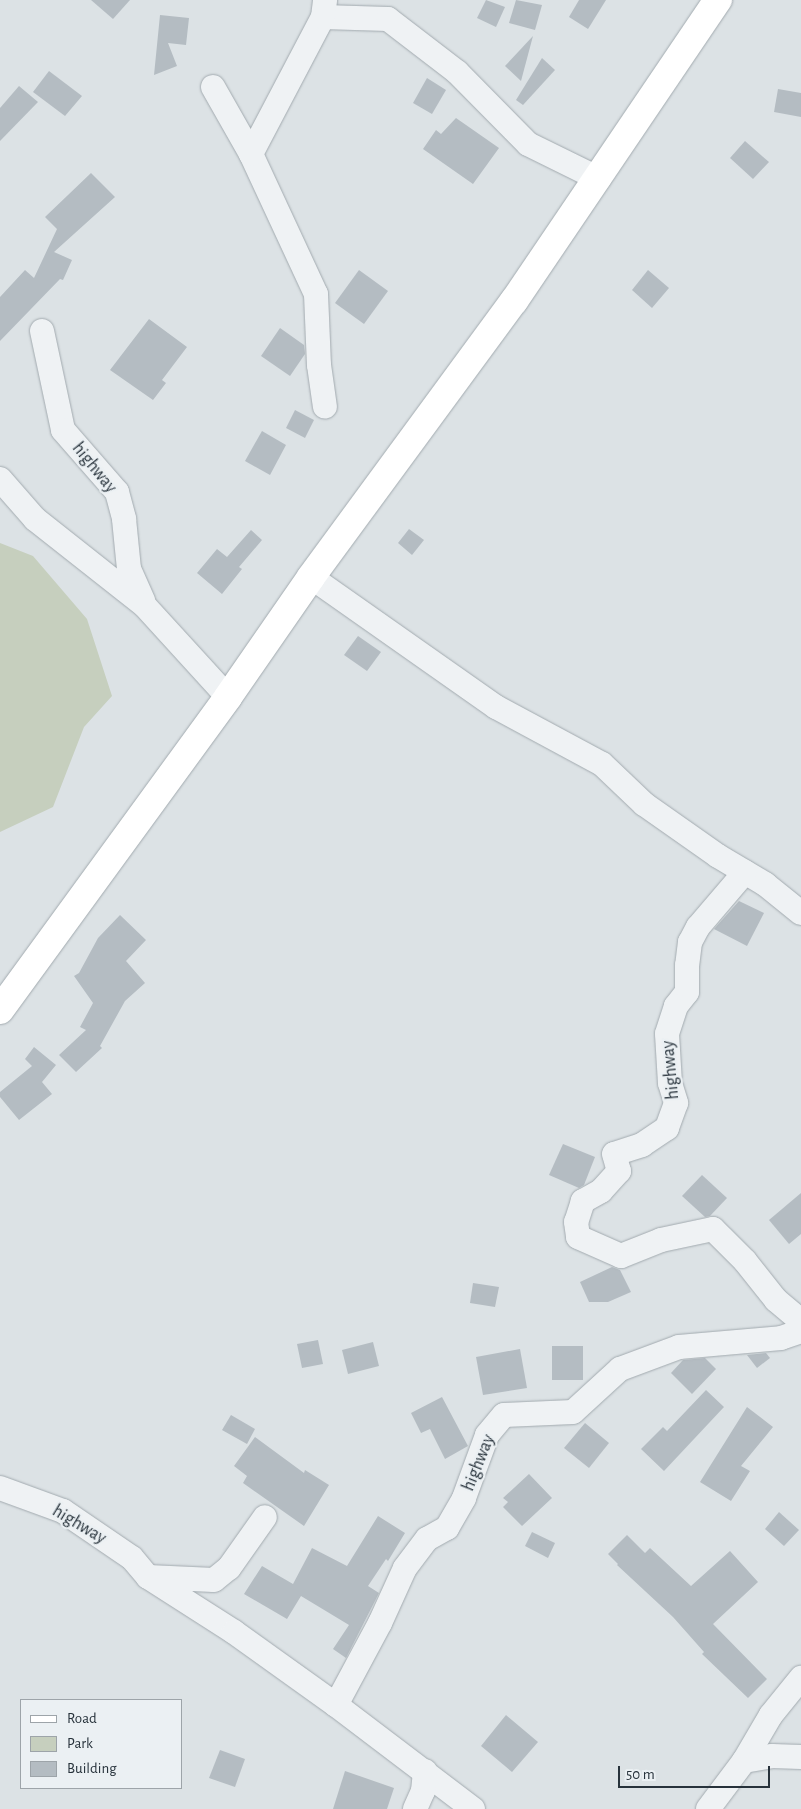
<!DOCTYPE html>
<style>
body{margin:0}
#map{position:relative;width:801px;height:1809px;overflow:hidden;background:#dce2e5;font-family:"Alegreya Sans",sans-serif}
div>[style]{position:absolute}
.green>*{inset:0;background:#c6cfbe}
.building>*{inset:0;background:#b4bcc2}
.roads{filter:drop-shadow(0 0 1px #a2aaaf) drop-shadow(0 0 1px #a2aaaf)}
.minor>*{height:24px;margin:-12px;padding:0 12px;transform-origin:12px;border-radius:12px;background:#eff2f4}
.major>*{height:28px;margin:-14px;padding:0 14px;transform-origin:14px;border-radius:14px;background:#fff}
span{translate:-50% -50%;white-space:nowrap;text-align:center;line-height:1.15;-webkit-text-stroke:4.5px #ebf0f3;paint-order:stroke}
.street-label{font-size:18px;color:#27323b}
.legend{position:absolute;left:20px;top:1699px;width:162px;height:90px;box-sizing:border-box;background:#ebf0f3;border:1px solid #9da4a9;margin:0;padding:6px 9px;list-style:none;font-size:15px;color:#27323b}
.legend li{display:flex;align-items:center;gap:10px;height:25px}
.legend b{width:25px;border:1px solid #9da4a9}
.scale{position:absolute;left:618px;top:1766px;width:152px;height:22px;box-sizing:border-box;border:2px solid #27323b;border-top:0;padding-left:6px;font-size:15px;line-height:18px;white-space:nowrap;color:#27323b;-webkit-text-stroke:4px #ebf0f3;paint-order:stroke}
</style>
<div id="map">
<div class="green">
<div style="clip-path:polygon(0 543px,33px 556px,87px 619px,112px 696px,84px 727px,53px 807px,0 832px)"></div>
</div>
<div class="building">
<div style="clip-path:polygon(91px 0,130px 0,113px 19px)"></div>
<div style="clip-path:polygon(486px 0,505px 7px,496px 27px,477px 18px)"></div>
<div style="clip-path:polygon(516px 0,542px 5px,535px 30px,509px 23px)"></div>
<div style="clip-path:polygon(579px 0,606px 0,588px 29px,569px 17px)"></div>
<div style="clip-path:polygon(160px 15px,189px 18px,186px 45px,168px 43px,177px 66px,154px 75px)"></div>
<div style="clip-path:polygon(533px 36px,521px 81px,505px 66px)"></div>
<div style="clip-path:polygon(542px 58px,555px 70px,523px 105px,516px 100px)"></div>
<div style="clip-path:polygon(49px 71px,82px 96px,65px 116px,33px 92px)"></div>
<div style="clip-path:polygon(427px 78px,446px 90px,432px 114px,413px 103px)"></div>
<div style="clip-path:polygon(19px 86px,38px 102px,0 141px,0 108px)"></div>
<div style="clip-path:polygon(778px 89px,801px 93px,801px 117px,774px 112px)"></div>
<div style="clip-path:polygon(456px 118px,499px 148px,473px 184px,423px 149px,436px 130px,441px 134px)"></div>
<div style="clip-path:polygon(745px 141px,769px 162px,753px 179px,730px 158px)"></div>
<div style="clip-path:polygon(91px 173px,115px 197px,54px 252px,72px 260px,63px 280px,60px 279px,0 341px,0 297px,25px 270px,34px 278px,57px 229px,45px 217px)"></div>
<div style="clip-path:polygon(359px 270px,388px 291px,364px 324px,335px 303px)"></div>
<div style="clip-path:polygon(648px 270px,669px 288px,652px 308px,632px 290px)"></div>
<div style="clip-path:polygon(149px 319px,187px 347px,162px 380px,166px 383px,153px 400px,110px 370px)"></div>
<div style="clip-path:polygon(280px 328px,304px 345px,305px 354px,290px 376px,261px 356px)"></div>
<div style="clip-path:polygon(295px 410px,314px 420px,305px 438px,286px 428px)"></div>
<div style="clip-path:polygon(262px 431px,286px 445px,270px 475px,245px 461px)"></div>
<div style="clip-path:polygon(409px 529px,424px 540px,412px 555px,398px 543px)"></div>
<div style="clip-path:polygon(251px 530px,262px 540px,239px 567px,242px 569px,222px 594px,197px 573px,217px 549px,227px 557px)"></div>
<div style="clip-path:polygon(358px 636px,381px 652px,367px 671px,344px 655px)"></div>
<div style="clip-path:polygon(739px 901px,764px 913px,747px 946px,714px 929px)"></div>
<div style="clip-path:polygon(120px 915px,146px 940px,126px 961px,145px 983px,125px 1001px,100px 1046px,102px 1048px,76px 1072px,59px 1055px,86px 1030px,80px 1027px,93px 1003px,74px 976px,79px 973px,98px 938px)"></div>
<div style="clip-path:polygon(34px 1047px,56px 1065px,42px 1082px,52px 1094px,19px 1120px,0 1097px,0 1092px,32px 1066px,25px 1059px)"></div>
<div style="clip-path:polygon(563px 1144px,595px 1157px,584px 1185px,579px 1188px,549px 1175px)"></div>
<div style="clip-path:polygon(702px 1175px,727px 1198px,710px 1216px,705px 1217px,682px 1196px)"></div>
<div style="clip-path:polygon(801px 1193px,801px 1234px,789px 1244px,769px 1220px)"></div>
<div style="clip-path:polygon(612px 1267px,620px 1270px,631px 1292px,608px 1302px,589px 1302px,580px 1282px)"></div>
<div style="clip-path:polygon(473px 1283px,499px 1287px,495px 1307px,470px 1303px)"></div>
<div style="clip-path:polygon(318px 1340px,323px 1364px,302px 1368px,297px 1344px)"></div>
<div style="clip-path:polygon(373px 1342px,379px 1366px,348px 1374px,342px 1350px)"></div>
<div style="clip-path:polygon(552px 1346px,583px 1346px,583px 1380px,552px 1380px)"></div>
<div style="clip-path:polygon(520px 1349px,527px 1388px,483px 1395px,476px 1357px)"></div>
<div style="clip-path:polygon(766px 1353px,770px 1358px,757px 1368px,747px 1355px)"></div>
<div style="clip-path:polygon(705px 1358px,716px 1369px,692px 1394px,671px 1373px,683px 1360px)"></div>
<div style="clip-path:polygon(706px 1390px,724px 1407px,664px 1471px,641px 1449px,663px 1427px,667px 1431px)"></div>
<div style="clip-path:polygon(442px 1397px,468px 1446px,445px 1459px,430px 1429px,421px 1433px,411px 1413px)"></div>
<div style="clip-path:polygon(747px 1407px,773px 1427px,741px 1466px,750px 1471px,731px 1501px,700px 1482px)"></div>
<div style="clip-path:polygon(231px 1415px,255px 1429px,247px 1444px,222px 1430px)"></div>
<div style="clip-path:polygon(585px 1423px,609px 1443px,589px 1468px,564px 1448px)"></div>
<div style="clip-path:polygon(255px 1437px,304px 1473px,305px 1470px,329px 1485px,304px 1526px,243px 1483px,247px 1476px,234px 1466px)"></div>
<div style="clip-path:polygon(529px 1474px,552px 1498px,522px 1526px,503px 1507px,508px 1502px,503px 1498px)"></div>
<div style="clip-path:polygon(779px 1512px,799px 1530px,784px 1546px,765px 1529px)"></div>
<div style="clip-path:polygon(378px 1516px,405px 1533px,388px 1561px,386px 1559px,368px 1586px,379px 1593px,346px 1658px,333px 1649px,349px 1625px,301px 1596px,287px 1619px,244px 1594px,262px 1566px,293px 1584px,312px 1548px,347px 1566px)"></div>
<div style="clip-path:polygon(532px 1532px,555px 1543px,548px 1558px,525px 1546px)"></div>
<div style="clip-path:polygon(627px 1535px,645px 1553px,650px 1548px,691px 1586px,730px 1551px,758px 1582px,713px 1624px,767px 1679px,748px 1698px,702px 1654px,704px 1652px,673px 1617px,617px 1565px,618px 1564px,608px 1554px)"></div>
<div style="clip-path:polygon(506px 1715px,538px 1742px,512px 1772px,481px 1746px)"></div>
<div style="clip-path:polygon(220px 1750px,245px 1759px,235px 1787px,209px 1778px)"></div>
<div style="clip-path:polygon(345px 1771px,394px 1788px,387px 1809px,333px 1809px)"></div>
</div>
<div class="roads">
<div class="minor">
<div style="left:323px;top:17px;width:65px;rotate:1.8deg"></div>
<div style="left:388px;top:19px;width:87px;rotate:37.5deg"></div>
<div style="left:457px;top:72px;width:101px;rotate:45.4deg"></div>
<div style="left:528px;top:144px;width:79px;rotate:26.2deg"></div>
<div style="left:213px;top:87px;width:77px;rotate:60.4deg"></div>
<div style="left:251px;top:154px;width:154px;rotate:65.1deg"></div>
<div style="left:316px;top:294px;width:71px;rotate:87.6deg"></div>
<div style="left:319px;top:365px;width:42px;rotate:81.9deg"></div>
<div style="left:251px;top:154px;width:155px;rotate:-62.3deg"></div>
<div style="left:323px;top:17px;width:17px;rotate:-83deg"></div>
<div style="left:42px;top:331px;width:101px;rotate:78deg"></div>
<div style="left:63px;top:430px;width:82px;rotate:48.9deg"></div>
<div style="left:117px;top:492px;width:28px;rotate:75deg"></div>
<div style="left:124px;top:519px;width:50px;rotate:84.3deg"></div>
<div style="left:129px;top:569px;width:35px;rotate:66deg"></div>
<div style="left:0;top:479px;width:53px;rotate:48.8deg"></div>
<div style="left:35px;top:519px;width:139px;rotate:38.3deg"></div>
<div style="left:144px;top:605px;width:125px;rotate:47.6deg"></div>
<div style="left:311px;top:577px;width:226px;rotate:35.1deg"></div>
<div style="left:496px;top:707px;width:120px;rotate:28.3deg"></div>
<div style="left:602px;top:764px;width:58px;rotate:43.6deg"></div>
<div style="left:644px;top:804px;width:90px;rotate:35.1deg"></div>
<div style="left:718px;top:856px;width:55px;rotate:30.8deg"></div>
<div style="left:765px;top:884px;width:46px;rotate:38.9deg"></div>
<div style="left:745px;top:872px;width:72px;rotate:130.5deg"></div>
<div style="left:698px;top:927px;width:17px;rotate:118deg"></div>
<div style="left:690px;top:942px;width:23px;rotate:97deg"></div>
<div style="left:687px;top:965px;width:27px;rotate:90deg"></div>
<div style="left:687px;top:992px;width:18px;rotate:128deg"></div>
<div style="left:676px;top:1006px;width:29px;rotate:108deg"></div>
<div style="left:667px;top:1034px;width:49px;rotate:86.5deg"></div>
<div style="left:670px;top:1083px;width:21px;rotate:73deg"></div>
<div style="left:676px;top:1103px;width:27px;rotate:110deg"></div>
<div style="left:667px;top:1128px;width:30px;rotate:146deg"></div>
<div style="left:642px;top:1145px;width:29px;rotate:162deg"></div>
<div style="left:614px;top:1154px;width:18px;rotate:74deg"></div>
<div style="left:619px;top:1171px;width:27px;rotate:132deg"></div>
<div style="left:601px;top:1191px;width:21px;rotate:151deg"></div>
<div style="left:583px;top:1201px;width:22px;rotate:108deg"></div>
<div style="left:576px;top:1222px;width:15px;rotate:82deg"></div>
<div style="left:578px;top:1237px;width:47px;rotate:23.8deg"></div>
<div style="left:621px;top:1256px;width:43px;rotate:-21.8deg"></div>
<div style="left:661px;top:1240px;width:53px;rotate:-11.9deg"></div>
<div style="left:713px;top:1229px;width:45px;rotate:45deg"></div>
<div style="left:745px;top:1261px;width:50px;rotate:51.5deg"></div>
<div style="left:776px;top:1300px;width:33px;rotate:40deg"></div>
<div style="left:0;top:1488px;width:67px;rotate:20.1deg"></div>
<div style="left:63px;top:1511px;width:83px;rotate:34.3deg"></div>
<div style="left:132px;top:1558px;width:25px;rotate:50deg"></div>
<div style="left:148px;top:1577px;width:66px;rotate:2.6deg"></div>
<div style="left:214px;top:1580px;width:19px;rotate:-39deg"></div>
<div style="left:229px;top:1568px;width:62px;rotate:-54.8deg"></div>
<div style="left:148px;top:1577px;width:102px;rotate:32.6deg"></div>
<div style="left:234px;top:1632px;width:125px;rotate:35.6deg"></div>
<div style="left:336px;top:1705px;width:172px;rotate:37.2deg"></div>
<div style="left:336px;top:1705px;width:93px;rotate:-61.8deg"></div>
<div style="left:380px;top:1623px;width:60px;rotate:-65.6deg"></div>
<div style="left:405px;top:1568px;width:36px;rotate:-53deg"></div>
<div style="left:427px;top:1539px;width:23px;rotate:-29deg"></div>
<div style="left:447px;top:1528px;width:34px;rotate:-60deg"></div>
<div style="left:464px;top:1498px;width:67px;rotate:-69.9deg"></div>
<div style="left:487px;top:1435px;width:26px;rotate:-50deg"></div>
<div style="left:504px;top:1415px;width:69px;rotate:-2.5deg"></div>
<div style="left:573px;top:1412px;width:64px;rotate:-42.5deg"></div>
<div style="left:620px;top:1369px;width:63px;rotate:-20.4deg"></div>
<div style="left:679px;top:1347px;width:102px;rotate:-5deg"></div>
<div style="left:781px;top:1338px;width:21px;rotate:-19deg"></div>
<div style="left:744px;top:1761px;width:53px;rotate:-59.6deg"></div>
<div style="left:771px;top:1715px;width:48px;rotate:-51deg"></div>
<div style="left:415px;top:1809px;width:20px;rotate:-66deg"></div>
<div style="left:423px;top:1791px;width:20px;rotate:-84deg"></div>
<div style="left:708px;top:1809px;width:60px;rotate:-53.1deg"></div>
<div style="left:744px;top:1761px;width:28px;rotate:-10deg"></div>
<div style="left:772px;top:1756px;width:29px;rotate:2deg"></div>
</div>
<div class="major">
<div style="left:0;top:1010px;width:387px;rotate:-53.9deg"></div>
<div style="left:228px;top:697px;width:146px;rotate:-55.3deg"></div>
<div style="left:311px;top:577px;width:343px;rotate:-53.7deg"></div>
<div style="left:514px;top:301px;width:364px;rotate:-55.9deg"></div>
</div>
</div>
<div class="street-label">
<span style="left:94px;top:468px;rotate:51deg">highway</span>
<span style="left:671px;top:1070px;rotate:-95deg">highway</span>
<span style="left:479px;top:1463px;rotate:-68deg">highway</span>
<span style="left:79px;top:1525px;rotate:31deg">highway</span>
</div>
<ul class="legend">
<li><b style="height:6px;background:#fff"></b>Road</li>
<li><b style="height:14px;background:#c6cfbe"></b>Park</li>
<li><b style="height:14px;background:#b4bcc2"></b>Building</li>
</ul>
<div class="scale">50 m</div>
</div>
